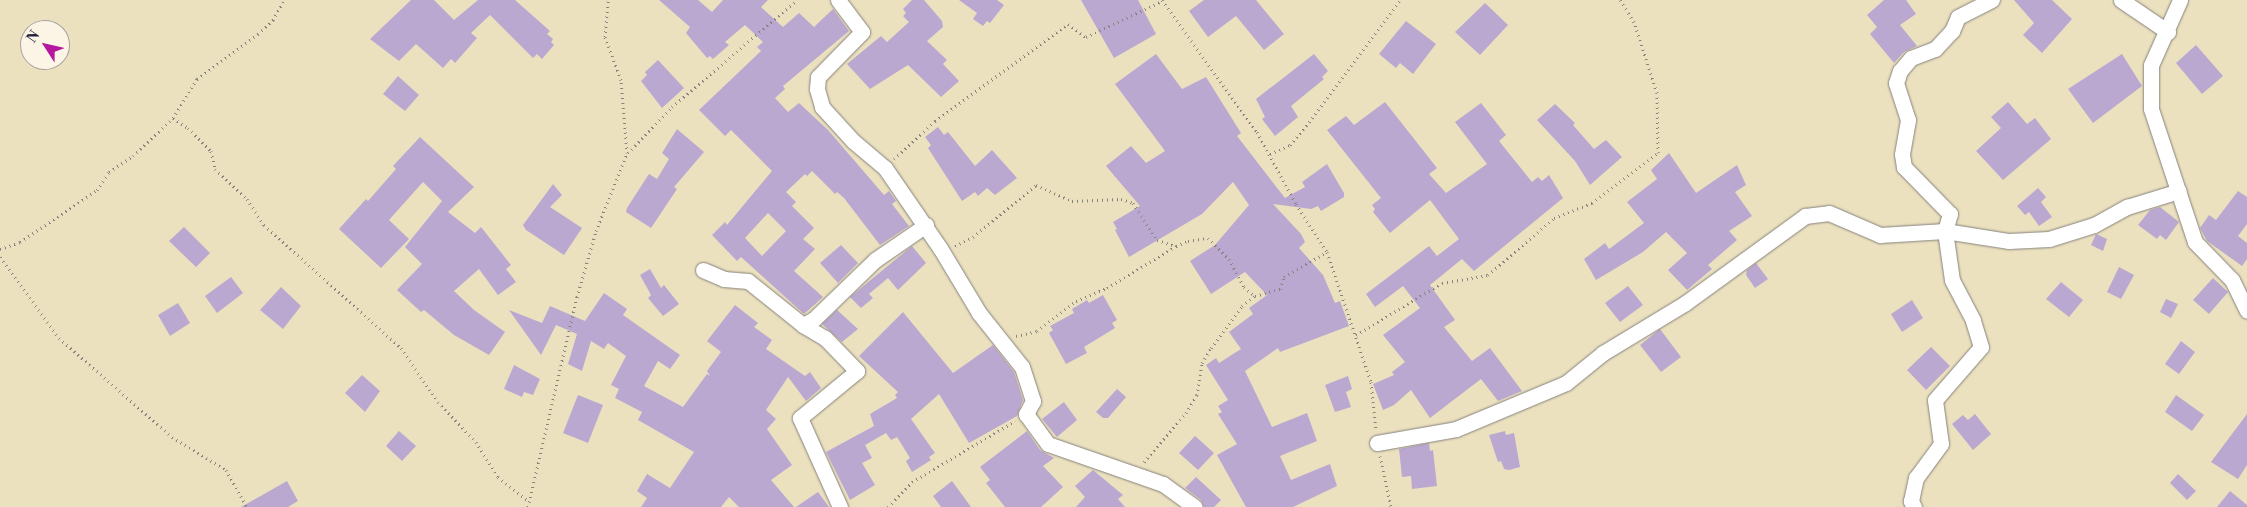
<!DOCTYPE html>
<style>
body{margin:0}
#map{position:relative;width:2247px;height:507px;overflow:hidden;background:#ebe1bf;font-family:"Libre Bodoni",serif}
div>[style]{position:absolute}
.building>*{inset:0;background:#bba8d1}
.path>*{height:3px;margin-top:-1.5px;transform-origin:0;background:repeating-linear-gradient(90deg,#86827d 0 1px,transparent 0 5px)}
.roads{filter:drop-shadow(0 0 1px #86827d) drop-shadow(0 0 1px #86827d)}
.minor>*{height:15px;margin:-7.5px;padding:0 7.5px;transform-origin:7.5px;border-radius:7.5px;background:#fff}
span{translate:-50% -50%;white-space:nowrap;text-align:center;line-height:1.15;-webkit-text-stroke:4px #fcf5e5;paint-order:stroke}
.north{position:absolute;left:20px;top:20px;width:50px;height:50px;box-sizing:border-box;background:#fcf5e5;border:1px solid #a5a1a1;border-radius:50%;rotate:305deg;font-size:14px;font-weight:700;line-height:20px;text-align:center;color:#22223b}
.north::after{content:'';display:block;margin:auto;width:18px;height:22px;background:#b5179e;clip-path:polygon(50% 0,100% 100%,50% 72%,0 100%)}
</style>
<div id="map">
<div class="building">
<div style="clip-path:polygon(411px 0,434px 0,454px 20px,478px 0,515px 0,550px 31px,547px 34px,553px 39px,551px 42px,554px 45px,542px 59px,537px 54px,533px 58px,490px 15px,471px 33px,477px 38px,455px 63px,451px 59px,443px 68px,416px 44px,399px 61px,370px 39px)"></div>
<div style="clip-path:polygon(evenodd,659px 0,698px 0,712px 12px,723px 0,768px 0,761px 7px,783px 27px,799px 13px,814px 27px,833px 9px,849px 31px,783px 86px,785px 89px,775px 98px,788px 112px,799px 103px,828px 130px,884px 195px,889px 191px,896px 201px,892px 204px,909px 226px,880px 245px,844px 198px,837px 192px,835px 194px,812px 171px,807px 176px,805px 174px,786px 192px,796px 202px,792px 206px,814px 228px,803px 239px,815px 249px,794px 271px,823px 297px,804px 314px,741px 257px,737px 261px,712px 235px,725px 222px,727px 225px,772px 171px,731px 130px,725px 136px,699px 110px,761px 51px,757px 47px,763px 42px,745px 25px,725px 42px,729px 45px,713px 59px,710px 56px,707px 58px,686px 33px,690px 27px,659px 0,768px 213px,786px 231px,762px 256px,745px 238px,768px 213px)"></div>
<div style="clip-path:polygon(912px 0,924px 0,942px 21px,943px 27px,927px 41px,947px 60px,943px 64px,959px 81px,941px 97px,908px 65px,870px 89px,847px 64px,881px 36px,887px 42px,909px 22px,903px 16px,906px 13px,903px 9px)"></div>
<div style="clip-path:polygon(959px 0,997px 0,1004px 5px,990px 23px,987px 21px,983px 26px,973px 19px,977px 13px)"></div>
<div style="clip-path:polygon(1081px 0,1138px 0,1156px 34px,1114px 58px)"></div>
<div style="clip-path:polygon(1204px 0,1256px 0,1284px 34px,1264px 50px,1236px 16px,1208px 37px,1189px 11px)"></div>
<div style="clip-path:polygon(1884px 0,1906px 0,1916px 14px,1900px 25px,1917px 46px,1904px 52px,1894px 63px,1870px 34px,1877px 27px,1867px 15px)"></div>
<div style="clip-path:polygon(2014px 0,2052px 0,2072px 19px,2042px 53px,2023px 35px,2034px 23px)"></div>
<div style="clip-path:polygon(1485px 3px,1508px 25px,1480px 55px,1455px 32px)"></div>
<div style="clip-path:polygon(1406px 21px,1436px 44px,1413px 74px,1400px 63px,1396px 68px,1379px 54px)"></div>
<div style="clip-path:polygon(2196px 45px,2223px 76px,2202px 94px,2176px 63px)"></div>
<div style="clip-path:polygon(1156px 54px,1182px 89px,1206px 77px,1241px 133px,1237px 136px,1285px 198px,1305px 187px,1302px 182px,1327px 164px,1344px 193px,1344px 197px,1321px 211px,1318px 206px,1311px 209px,1273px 204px,1301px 234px,1305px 242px,1299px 248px,1323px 275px,1335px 303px,1340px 301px,1349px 326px,1280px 352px,1278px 348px,1245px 371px,1272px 427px,1307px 413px,1317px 441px,1280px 456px,1291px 480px,1330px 464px,1337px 486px,1293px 507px,1246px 507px,1217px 455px,1237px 444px,1218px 414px,1222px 412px,1218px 406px,1228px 400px,1206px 365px,1216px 358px,1219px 363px,1241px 349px,1229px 332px,1253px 314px,1249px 308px,1267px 295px,1245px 272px,1211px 294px,1190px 261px,1215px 245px,1249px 205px,1233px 182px,1202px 214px,1129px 257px,1115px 230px,1117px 229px,1113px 222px,1140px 206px,1106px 166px,1131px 146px,1146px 163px,1165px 151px,1115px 84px)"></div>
<div style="clip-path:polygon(1314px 54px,1328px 71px,1322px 77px,1324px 79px,1291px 106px,1298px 117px,1275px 136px,1262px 119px,1265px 117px,1256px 99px)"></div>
<div style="clip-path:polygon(2122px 54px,2142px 86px,2093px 123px,2068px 89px)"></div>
<div style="clip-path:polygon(658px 60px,684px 88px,662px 108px,641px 81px,647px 75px,645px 72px)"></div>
<div style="clip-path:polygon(398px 76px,419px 95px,405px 111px,383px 94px)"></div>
<div style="clip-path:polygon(1385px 102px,1437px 168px,1429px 174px,1446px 193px,1487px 164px,1455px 122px,1481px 103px,1506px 135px,1499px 141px,1532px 182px,1538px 177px,1542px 181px,1549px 175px,1563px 198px,1474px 271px,1462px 259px,1430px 285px,1455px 320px,1444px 327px,1472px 361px,1490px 348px,1522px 391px,1498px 401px,1481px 379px,1430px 418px,1411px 390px,1394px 405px,1383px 410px,1373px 384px,1394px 375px,1392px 372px,1405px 362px,1383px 335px,1420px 308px,1403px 286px,1375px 307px,1366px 294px,1429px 246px,1437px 256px,1459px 239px,1430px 200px,1390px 233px,1373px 212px,1375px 209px,1372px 205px,1381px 198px,1327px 130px,1346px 116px,1354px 125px)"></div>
<div style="clip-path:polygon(2008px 102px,2027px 124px,2035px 118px,2051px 139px,2003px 180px,1976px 151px,2001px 128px,1991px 117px)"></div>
<div style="clip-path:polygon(1555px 104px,1575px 123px,1573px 125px,1594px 149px,1606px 140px,1622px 157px,1590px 185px,1575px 161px,1537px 120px)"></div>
<div style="clip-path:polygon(938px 127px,944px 135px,948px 132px,975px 166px,992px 150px,1017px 178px,995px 195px,987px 188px,978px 196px,975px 192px,962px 201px,928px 148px,931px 145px,925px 137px)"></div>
<div style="clip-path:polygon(677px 129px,704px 152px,674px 187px,677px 189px,651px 228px,626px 212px,627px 208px,649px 174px,657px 179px,669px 159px,662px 153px)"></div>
<div style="clip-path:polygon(420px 137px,474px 187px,448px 212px,475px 233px,481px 227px,511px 265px,506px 269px,516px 282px,498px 295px,479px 269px,454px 291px,474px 310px,505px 332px,489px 355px,454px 335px,424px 310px,421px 312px,397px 290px,422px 264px,405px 247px,442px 201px,423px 182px,389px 220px,409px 239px,381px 268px,339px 229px,366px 199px,368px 201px,396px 169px,393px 166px)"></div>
<div style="clip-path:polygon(1669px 153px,1696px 193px,1737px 165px,1746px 185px,1735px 192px,1752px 216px,1729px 231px,1737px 240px,1708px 265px,1712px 269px,1687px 290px,1668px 270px,1687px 253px,1666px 232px,1643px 252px,1596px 280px,1584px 259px,1605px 243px,1609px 249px,1644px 223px,1627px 202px,1657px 179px,1651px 170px)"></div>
<div style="clip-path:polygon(553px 184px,562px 195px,550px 207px,582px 228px,564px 255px,526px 230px,523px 225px)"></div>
<div style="clip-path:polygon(2038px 188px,2046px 197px,2041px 202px,2052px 217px,2039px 226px,2029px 212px,2025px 215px,2017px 206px)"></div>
<div style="clip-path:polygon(2238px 191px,2247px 197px,2247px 224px,2238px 236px,2247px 243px,2247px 259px,2242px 266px,2207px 241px,2200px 228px,2209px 215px,2216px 220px)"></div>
<div style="clip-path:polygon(2160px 207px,2179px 222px,2166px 240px,2160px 235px,2157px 239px,2138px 225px,2150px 210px)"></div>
<div style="clip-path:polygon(184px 227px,210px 253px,196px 267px,169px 241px)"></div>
<div style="clip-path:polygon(2096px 234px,2107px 239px,2103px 251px,2091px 245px)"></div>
<div style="clip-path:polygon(841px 245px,858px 263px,838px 283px,820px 263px)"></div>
<div style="clip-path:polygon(912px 246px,926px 263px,898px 290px,888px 278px,869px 294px,873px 298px,861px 308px,850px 297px)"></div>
<div style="clip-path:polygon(1756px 263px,1768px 279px,1755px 288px,1746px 275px,1747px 270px)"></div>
<div style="clip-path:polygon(2119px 267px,2134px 275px,2121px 299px,2107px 292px)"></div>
<div style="clip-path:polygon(650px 269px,661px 288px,664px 285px,679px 304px,663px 316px,648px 298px,651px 295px,640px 275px)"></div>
<div style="clip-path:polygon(231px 277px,243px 293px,217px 313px,205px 296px)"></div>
<div style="clip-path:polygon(2213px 278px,2228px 292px,2209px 314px,2193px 300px)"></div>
<div style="clip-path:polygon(2061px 282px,2083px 300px,2069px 317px,2046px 299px)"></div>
<div style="clip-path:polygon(1628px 286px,1643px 305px,1620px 322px,1605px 303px)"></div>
<div style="clip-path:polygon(281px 287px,301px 306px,283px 329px,260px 310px)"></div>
<div style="clip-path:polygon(604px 293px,627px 309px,623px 315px,680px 355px,670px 369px,658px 361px,644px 386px,683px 407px,707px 374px,710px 376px,707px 371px,721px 352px,707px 341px,735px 305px,758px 323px,754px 327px,772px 340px,766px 349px,805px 376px,810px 372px,821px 388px,806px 401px,788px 377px,766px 410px,776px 419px,767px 429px,792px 465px,771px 480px,794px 507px,739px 507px,729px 497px,721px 507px,641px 507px,647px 498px,637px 491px,647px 474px,670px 488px,694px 452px,638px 420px,642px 412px,615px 398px,619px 389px,611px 385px,626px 356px,608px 343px,604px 349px,591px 341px,582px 371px,568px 364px,577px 334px,556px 325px,541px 355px,509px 310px,542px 323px,550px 306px,585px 321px)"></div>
<div style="clip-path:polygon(1103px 295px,1117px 320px,1112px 323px,1115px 328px,1084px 347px,1087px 353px,1066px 364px,1049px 333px,1053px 330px,1050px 326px,1074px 313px,1072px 309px,1087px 300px,1089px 303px)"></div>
<div style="clip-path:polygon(2166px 299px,2178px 304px,2171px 318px,2160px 312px)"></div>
<div style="clip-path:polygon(1912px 300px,1923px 318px,1902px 332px,1891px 314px)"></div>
<div style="clip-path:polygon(178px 303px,190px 323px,170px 336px,158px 315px)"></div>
<div style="clip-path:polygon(837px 310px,858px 329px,842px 342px,822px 324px)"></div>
<div style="clip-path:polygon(903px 312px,953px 373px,993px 345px,1014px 372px,1023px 400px,1017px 416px,969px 443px,939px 394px,911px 419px,935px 453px,929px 457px,931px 460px,912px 472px,906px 461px,910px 458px,897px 437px,891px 440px,886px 433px,865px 445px,872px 458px,862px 463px,875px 485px,850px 500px,826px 452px,874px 426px,870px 414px,897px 398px,895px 395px,898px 392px,859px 356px)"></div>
<div style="clip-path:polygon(1660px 329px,1681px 357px,1661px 372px,1640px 345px)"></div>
<div style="clip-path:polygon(2181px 341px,2195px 352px,2179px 374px,2165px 364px)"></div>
<div style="clip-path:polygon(1931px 347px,1950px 366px,1926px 390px,1907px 370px)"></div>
<div style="clip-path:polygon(514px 365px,540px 379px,533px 395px,524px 392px,522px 397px,504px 389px)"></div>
<div style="clip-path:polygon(362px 375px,380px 391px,365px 412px,345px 393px)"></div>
<div style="clip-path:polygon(1348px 376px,1352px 389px,1346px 392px,1351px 407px,1335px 412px,1325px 385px)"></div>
<div style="clip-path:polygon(1117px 389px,1126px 397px,1108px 418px,1103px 418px,1096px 412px)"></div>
<div style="clip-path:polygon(578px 395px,603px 405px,588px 443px,563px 433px)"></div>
<div style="clip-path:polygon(2176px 395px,2204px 415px,2192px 431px,2165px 412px)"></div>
<div style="clip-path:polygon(1064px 402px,1077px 420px,1057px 437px,1042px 419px)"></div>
<div style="clip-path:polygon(1975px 414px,1991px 434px,1973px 450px,1952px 424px,1963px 415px,1968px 420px)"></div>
<div style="clip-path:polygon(2247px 414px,2247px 465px,2238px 479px,2211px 462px)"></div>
<div style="clip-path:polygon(399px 431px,416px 446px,402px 461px,386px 446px)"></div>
<div style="clip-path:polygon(1027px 431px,1040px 450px,1054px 458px,1043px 466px,1063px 487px,1041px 507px,1005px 507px,986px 483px,990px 480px,980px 467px)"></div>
<div style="clip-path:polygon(1505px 431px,1506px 435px,1514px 433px,1520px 467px,1509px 470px,1504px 469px,1501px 461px,1498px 462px,1489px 435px)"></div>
<div style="clip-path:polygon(1195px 436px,1214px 453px,1198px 470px,1179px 453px)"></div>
<div style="clip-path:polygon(1429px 443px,1430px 451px,1433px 450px,1437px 486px,1412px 489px,1411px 476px,1402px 477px,1399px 449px)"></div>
<div style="clip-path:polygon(1093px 470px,1123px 495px,1118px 499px,1125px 507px,1076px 507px,1085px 497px,1075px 486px)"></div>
<div style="clip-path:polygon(2178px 474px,2196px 491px,2187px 500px,2170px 483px)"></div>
<div style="clip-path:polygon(1196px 477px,1221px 500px,1214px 507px,1204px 507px,1201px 500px,1185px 488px)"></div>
<div style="clip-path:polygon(287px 481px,298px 501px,288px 507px,241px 507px)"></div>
<div style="clip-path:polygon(952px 481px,971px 507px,941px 507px,933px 496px)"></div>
<div style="clip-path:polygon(2230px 491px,2247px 505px,2247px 507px,2217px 507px)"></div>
<div style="clip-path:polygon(818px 492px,829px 507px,796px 507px)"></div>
</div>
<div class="path">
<div style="left:1162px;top:0;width:163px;rotate:54.3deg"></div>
<div style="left:1257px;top:132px;width:82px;rotate:61.6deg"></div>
<div style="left:1296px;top:204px;width:57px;rotate:57.1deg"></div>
<div style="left:1327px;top:252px;width:137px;rotate:71.3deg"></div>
<div style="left:1371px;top:382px;width:48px;rotate:84.1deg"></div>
<div style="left:173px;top:118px;width:18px;rotate:34deg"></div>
<div style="left:188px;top:128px;width:33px;rotate:45deg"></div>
<div style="left:211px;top:151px;width:18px;rotate:77deg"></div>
<div style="left:215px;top:169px;width:44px;rotate:43.2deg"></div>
<div style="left:247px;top:199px;width:31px;rotate:57deg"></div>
<div style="left:264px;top:225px;width:184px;rotate:41.9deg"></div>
<div style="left:401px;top:348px;width:65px;rotate:55.6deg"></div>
<div style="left:438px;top:402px;width:55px;rotate:46.5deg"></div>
<div style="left:476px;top:442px;width:41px;rotate:57.8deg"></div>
<div style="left:498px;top:477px;width:39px;rotate:38deg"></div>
<div style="left:628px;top:153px;width:64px;rotate:-46.3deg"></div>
<div style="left:672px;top:107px;width:165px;rotate:-40.6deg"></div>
<div style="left:1270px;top:154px;width:22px;rotate:-24deg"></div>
<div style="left:1290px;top:145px;width:30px;rotate:-50deg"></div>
<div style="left:1309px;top:122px;width:152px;rotate:-53.3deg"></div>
<div style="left:894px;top:159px;width:56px;rotate:-42.8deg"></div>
<div style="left:935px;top:121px;width:165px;rotate:-36.1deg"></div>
<div style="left:1068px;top:24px;width:22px;rotate:36deg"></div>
<div style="left:1086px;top:37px;width:84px;rotate:-25.3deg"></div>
<div style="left:955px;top:246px;width:20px;rotate:-27deg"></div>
<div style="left:973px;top:237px;width:82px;rotate:-39.5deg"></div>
<div style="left:1036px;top:185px;width:39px;rotate:24deg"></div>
<div style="left:1072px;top:201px;width:49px;rotate:-2.3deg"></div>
<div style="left:1121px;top:199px;width:13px;rotate:18deg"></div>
<div style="left:1133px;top:203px;width:44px;rotate:57deg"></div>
<div style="left:1157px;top:240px;width:20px;rotate:18deg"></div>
<div style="left:1176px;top:246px;width:13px;rotate:-23deg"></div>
<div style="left:1188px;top:241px;width:20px;rotate:-9deg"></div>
<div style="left:1208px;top:238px;width:30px;rotate:45deg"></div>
<div style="left:1229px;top:259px;width:32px;rotate:62deg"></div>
<div style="left:1244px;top:287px;width:14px;rotate:39deg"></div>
<div style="left:1255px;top:296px;width:26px;rotate:-16deg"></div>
<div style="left:1280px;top:289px;width:13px;rotate:-72deg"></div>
<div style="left:1284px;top:277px;width:50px;rotate:-30.2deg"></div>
<div style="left:0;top:249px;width:21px;rotate:-19deg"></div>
<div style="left:20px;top:242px;width:93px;rotate:-34deg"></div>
<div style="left:97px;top:190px;width:22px;rotate:-56deg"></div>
<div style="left:109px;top:172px;width:29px;rotate:-34deg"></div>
<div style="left:133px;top:156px;width:55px;rotate:-43.5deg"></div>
<div style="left:173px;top:118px;width:46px;rotate:-58.4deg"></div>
<div style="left:197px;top:79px;width:76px;rotate:-36.4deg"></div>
<div style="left:258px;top:34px;width:21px;rotate:-43deg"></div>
<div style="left:273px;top:20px;width:23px;rotate:-61deg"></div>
<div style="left:0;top:257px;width:100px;rotate:53.9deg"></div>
<div style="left:59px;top:338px;width:150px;rotate:41.2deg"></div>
<div style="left:172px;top:437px;width:63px;rotate:31.4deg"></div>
<div style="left:226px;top:470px;width:43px;rotate:60.4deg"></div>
<div style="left:1356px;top:335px;width:100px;rotate:-31.2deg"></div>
<div style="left:1442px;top:283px;width:47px;rotate:-9.9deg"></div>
<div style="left:1488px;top:275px;width:87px;rotate:-40.8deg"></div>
<div style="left:1554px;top:218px;width:41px;rotate:-21.5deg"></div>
<div style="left:1592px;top:203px;width:83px;rotate:-37.1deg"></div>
<div style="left:1658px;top:153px;width:60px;rotate:-91deg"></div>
<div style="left:1657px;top:93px;width:75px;rotate:-107.9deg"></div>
<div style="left:1634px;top:22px;width:26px;rotate:-122deg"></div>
<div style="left:1016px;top:336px;width:22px;rotate:-13deg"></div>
<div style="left:1037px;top:331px;width:49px;rotate:-37.6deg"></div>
<div style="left:1076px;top:301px;width:34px;rotate:-23deg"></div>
<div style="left:1107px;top:288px;width:81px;rotate:-31.3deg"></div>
<div style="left:1380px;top:456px;width:52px;rotate:77.8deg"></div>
<div style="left:1144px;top:462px;width:65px;rotate:-49.4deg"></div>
<div style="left:1186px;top:413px;width:21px;rotate:-59deg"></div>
<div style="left:1197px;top:395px;width:32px;rotate:-81deg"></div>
<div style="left:1202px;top:363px;width:17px;rotate:-59deg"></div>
<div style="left:1211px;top:348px;width:52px;rotate:-53.6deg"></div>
<div style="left:1242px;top:306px;width:16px;rotate:-38deg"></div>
<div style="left:528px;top:507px;width:216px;rotate:-76.9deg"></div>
<div style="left:577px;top:297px;width:69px;rotate:-73.9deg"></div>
<div style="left:596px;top:231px;width:84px;rotate:-68.3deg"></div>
<div style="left:627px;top:153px;width:73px;rotate:-94.7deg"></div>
<div style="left:621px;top:80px;width:46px;rotate:-110.4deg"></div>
<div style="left:605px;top:37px;width:37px;rotate:-85deg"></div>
<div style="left:888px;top:507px;width:35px;rotate:-46deg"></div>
<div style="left:912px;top:482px;width:120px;rotate:-30.6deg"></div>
</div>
<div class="roads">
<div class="minor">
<div style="left:838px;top:0;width:40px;rotate:53deg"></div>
<div style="left:862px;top:32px;width:63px;rotate:134.4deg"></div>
<div style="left:818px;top:77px;width:12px;rotate:95deg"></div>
<div style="left:817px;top:89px;width:19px;rotate:74deg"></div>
<div style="left:822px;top:107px;width:46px;rotate:47.6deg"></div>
<div style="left:853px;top:141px;width:42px;rotate:40.2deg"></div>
<div style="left:885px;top:168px;width:97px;rotate:55.5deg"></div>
<div style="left:940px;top:248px;width:76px;rotate:59deg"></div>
<div style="left:979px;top:313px;width:69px;rotate:51.5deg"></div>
<div style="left:1022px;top:367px;width:36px;rotate:72deg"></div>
<div style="left:1033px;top:401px;width:15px;rotate:118deg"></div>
<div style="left:1026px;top:414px;width:37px;rotate:54deg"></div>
<div style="left:1048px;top:444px;width:122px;rotate:19.2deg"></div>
<div style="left:1163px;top:484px;width:39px;rotate:36deg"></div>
<div style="left:2121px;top:0;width:57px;rotate:34.2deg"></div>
<div style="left:2180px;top:0;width:71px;rotate:114deg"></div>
<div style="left:2151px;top:65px;width:44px;rotate:90deg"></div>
<div style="left:2151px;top:109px;width:140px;rotate:71.7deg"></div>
<div style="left:2195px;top:242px;width:53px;rotate:45.8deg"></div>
<div style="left:2232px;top:280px;width:34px;rotate:64deg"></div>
<div style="left:703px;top:270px;width:23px;rotate:23deg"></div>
<div style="left:724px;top:279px;width:24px;rotate:5deg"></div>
<div style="left:748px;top:281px;width:70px;rotate:38.7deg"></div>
<div style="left:803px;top:325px;width:13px;rotate:-29deg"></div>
<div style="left:814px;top:319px;width:85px;rotate:-44deg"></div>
<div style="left:875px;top:260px;width:62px;rotate:-34.5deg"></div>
<div style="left:803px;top:325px;width:26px;rotate:31deg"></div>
<div style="left:825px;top:338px;width:46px;rotate:45.9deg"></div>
<div style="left:857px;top:371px;width:74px;rotate:140.5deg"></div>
<div style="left:800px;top:418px;width:98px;rotate:65.8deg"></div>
<div style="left:1377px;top:443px;width:80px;rotate:-10deg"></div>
<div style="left:1456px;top:429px;width:119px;rotate:-22.7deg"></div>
<div style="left:1566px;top:383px;width:48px;rotate:-39deg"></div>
<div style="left:1603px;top:353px;width:95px;rotate:-31.2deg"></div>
<div style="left:1684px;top:304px;width:150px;rotate:-36deg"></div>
<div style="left:1805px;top:216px;width:24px;rotate:-7deg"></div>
<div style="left:1829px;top:213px;width:56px;rotate:23.3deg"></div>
<div style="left:1880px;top:235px;width:65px;rotate:-3.5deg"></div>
<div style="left:1945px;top:231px;width:65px;rotate:8.9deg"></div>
<div style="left:2009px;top:241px;width:40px;rotate:-2.9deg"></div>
<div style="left:2049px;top:239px;width:47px;rotate:-17.3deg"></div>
<div style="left:2094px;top:225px;width:38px;rotate:-29deg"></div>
<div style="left:2127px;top:207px;width:54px;rotate:-17.1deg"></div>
<div style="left:1914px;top:507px;width:7px;rotate:-117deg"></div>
<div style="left:1911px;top:501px;width:24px;rotate:-78deg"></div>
<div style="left:1916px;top:478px;width:42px;rotate:-53.7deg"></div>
<div style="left:1941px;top:444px;width:44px;rotate:-97.8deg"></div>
<div style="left:1935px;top:400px;width:70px;rotate:-49deg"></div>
<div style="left:1981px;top:347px;width:28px;rotate:-107deg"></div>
<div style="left:1973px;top:320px;width:45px;rotate:-117.7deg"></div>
<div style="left:1952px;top:280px;width:49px;rotate:-98.1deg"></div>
<div style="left:1945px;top:231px;width:18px;rotate:-74deg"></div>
<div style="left:1950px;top:214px;width:66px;rotate:-134.4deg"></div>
<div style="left:1904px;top:167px;width:13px;rotate:-99deg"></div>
<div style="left:1902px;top:154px;width:35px;rotate:-80deg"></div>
<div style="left:1908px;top:120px;width:39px;rotate:-108deg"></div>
<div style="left:1896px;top:83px;width:13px;rotate:-72deg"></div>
<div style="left:1900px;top:71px;width:17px;rotate:-50deg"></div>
<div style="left:1911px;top:58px;width:26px;rotate:-21deg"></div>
<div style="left:1935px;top:49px;width:25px;rotate:-47deg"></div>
<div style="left:1952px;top:31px;width:15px;rotate:-67deg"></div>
<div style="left:1958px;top:17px;width:38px;rotate:-27deg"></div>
</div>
</div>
<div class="north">N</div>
</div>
